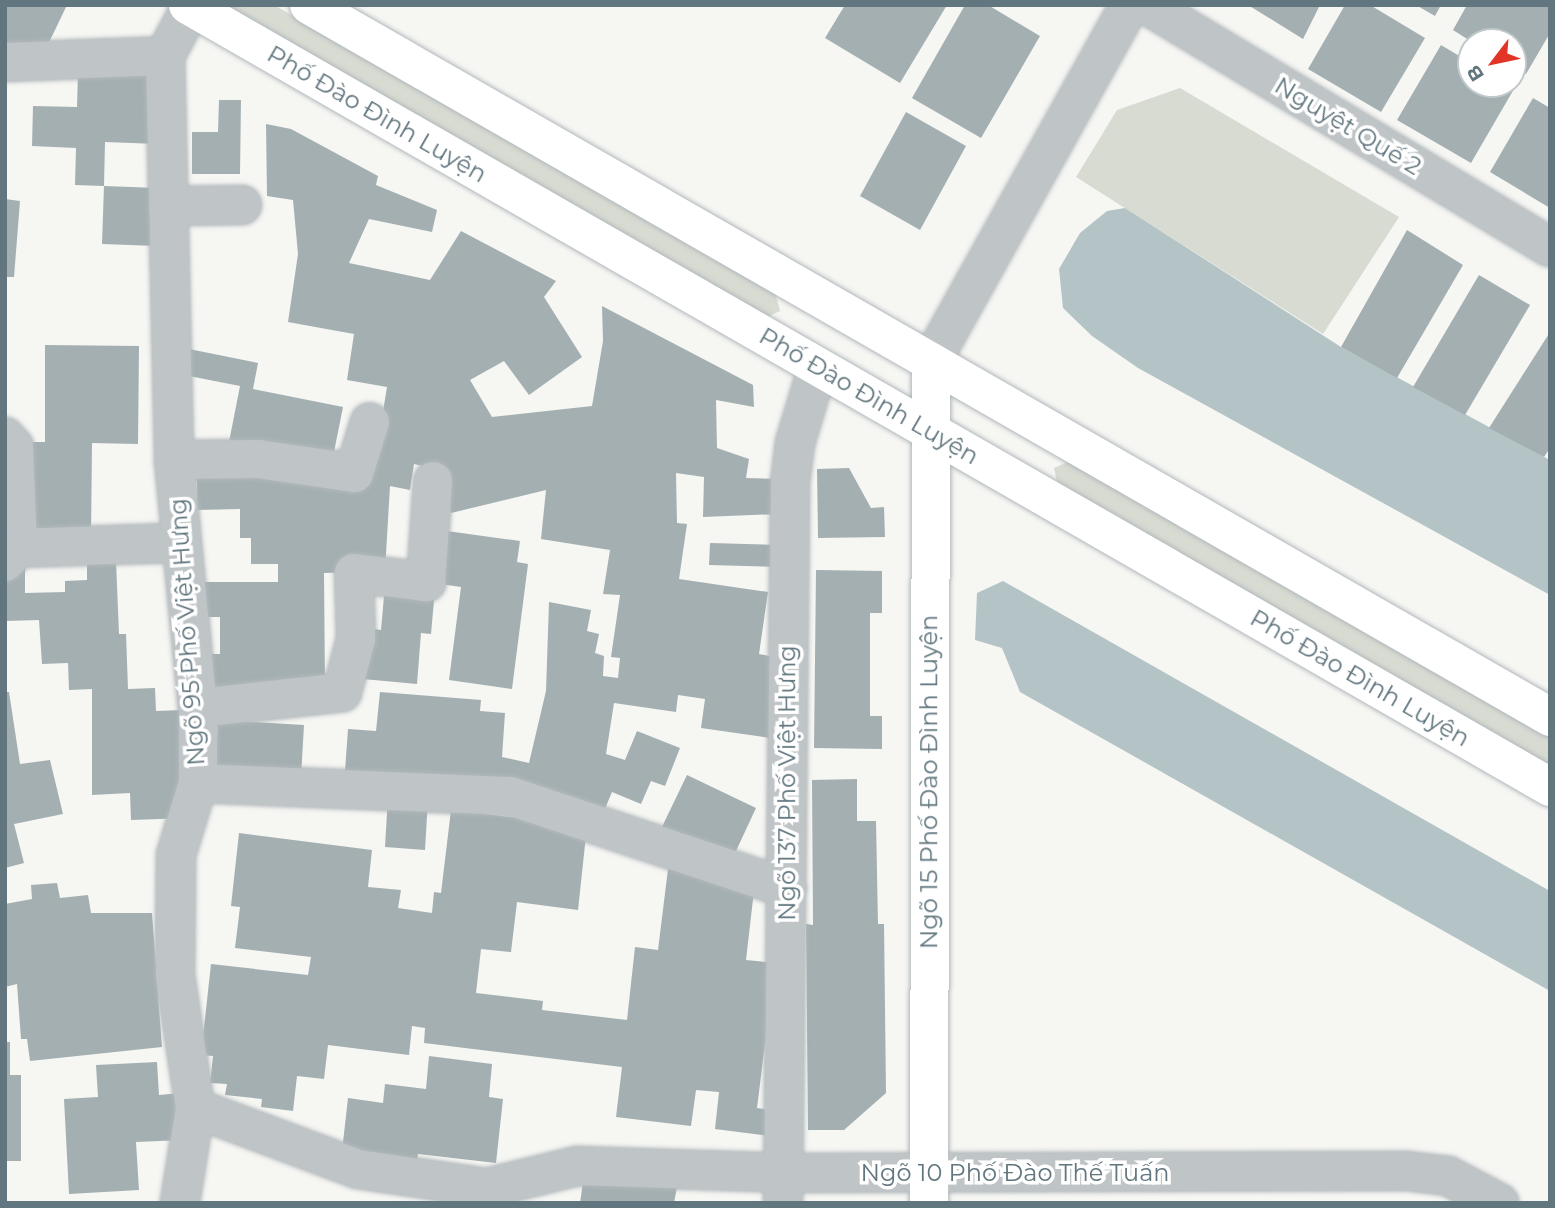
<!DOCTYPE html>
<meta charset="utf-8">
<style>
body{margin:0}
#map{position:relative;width:1555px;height:1208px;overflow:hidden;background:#f6f6f3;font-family:Montserrat,sans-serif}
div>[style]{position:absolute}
.green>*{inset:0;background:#d7dbd2}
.water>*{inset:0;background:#b4c4c6}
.building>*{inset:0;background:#a4afb2}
.roads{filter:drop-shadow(0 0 2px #b1b8bb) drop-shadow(0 0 2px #b1b8bb)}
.street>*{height:38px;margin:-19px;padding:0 19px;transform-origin:19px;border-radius:19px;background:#bfc4c7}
.secondary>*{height:38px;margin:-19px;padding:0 19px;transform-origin:19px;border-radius:19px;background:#fff}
span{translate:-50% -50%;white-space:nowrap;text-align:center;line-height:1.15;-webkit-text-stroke:7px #fff;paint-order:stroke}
.street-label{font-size:24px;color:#61767e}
.frame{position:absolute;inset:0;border:7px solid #61767e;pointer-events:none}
.north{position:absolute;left:1457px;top:28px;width:70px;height:70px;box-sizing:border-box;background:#fff;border:2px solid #c0c8cb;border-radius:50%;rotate:238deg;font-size:19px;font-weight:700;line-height:28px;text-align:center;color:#61767e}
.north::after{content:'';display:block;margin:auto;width:24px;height:32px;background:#e23427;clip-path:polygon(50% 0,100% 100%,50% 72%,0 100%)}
</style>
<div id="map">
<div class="green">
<div style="clip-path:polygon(223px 5px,274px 5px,775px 292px,780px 311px,767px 317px)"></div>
<div style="clip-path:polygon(1180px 88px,1399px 217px,1323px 334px,1076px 177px,1117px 110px)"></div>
<div style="clip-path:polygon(1068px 462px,1550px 737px,1550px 767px,1057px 482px,1054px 468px)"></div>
</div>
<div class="water">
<div style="clip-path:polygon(1125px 208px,1341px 347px,1550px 460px,1550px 595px,1138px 368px,1092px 336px,1063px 308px,1059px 269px,1080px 233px,1107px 211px)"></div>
<div style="clip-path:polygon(1003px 581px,1550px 891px,1550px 991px,1020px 692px,1002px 648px,975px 640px,977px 593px)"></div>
</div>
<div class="building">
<div style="clip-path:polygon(5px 5px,67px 5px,41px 59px,5px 55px)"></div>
<div style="clip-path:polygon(845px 5px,947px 5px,900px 83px,825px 38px)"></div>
<div style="clip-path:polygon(965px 5px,988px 5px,1040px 36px,981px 138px,912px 98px)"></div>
<div style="clip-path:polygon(1248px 5px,1320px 5px,1303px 39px)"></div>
<div style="clip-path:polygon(1345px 5px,1370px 5px,1425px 38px,1381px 112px,1308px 69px)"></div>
<div style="clip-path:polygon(1416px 5px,1441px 5px,1435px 16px)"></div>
<div style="clip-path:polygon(1467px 5px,1550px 5px,1550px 33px,1526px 74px,1513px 67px,1513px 42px,1472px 42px,1453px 30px)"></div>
<div style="clip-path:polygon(1441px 45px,1471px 63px,1471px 84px,1506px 84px,1514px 89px,1471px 163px,1397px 120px)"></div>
<div style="clip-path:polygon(78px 72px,159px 75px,158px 144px,105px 142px,104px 186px,75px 185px,76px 148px,32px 146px,33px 106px,77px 107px)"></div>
<div style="clip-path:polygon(1533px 98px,1550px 108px,1550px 208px,1490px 172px)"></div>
<div style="clip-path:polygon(219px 100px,241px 100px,240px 174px,192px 174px,192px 132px,218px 132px)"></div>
<div style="clip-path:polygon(906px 112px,966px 146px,920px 230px,860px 196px)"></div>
<div style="clip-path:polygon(266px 124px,291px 129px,378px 176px,376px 185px,437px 210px,432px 232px,369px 219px,349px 263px,430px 280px,461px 231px,556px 281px,544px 297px,582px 357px,529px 395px,504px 361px,470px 380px,492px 417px,592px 406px,603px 341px,602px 306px,753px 385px,754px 407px,716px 400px,717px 448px,749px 459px,746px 478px,780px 479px,779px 514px,703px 517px,704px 477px,676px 473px,677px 523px,687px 524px,679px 579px,768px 592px,759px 654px,774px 657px,777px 739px,701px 728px,705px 699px,678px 695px,676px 712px,614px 703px,606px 754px,625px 760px,637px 731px,680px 748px,665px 786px,651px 781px,641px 804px,612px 792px,604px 811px,345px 771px,348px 729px,376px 731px,380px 692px,481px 700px,480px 711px,505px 713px,502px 757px,529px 763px,546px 691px,549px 602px,591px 610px,587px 631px,599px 634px,595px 653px,604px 656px,603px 676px,618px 678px,620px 658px,611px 657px,620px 595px,603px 594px,610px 550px,541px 539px,546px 490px,451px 513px,440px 470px,414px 464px,410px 490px,390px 486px,385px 571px,324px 573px,325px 686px,204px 697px,204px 654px,220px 654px,220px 617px,196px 617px,195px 582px,278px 582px,278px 564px,251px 564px,251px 538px,240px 538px,240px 509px,197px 510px,197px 474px,377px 448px,387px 387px,347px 380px,354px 334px,288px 322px,298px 254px,293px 200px,267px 196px)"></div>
<div style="clip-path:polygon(104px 186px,158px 188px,157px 246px,102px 244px)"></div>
<div style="clip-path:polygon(5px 199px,20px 201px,14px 277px,5px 277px)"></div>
<div style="clip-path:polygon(1407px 230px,1463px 265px,1397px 378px,1341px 347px)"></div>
<div style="clip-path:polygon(1479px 275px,1530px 305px,1465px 415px,1413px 387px)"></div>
<div style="clip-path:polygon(1550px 332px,1550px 448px,1544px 457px,1489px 428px)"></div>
<div style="clip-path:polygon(45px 345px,139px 346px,138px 444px,92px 443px,91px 539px,29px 538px,30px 442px,45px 442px)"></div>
<div style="clip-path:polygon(184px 348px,258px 363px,253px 389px,343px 407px,332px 462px,229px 442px,240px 386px,179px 374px)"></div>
<div style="clip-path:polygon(849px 468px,871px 508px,884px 507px,885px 537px,818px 538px,817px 469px)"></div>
<div style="clip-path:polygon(447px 531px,520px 541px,517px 562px,528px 564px,512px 689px,449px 680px,461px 587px,440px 584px)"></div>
<div style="clip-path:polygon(710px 543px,782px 545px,782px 567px,709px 565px)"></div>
<div style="clip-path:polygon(116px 561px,119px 634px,126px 634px,128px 689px,155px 688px,156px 711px,183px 710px,188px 818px,131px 820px,130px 793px,92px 795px,92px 689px,69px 690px,68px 663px,42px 664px,39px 620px,5px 621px,5px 568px,25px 567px,25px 593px,65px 592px,65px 581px,87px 580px,87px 562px)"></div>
<div style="clip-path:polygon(816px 570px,882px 571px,882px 613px,870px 613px,870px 716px,882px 716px,882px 749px,814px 748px)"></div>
<div style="clip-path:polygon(385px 585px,435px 589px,431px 634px,421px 633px,417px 684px,363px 679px,367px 628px,381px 630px)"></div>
<div style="clip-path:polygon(5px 692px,9px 692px,20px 764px,50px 760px,63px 814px,14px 824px,24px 863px,5px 868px)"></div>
<div style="clip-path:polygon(218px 720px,304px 725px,301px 777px,216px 771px)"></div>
<div style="clip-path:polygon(687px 775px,756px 808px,729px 866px,659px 833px)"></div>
<div style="clip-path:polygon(857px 779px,857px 821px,876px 821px,878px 924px,884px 924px,886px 1093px,844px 1130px,808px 1130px,806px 924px,813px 925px,812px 780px)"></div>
<div style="clip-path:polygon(388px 796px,428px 799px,425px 850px,385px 847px)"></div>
<div style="clip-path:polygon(451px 810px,587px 826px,578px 910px,517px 902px,511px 952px,481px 949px,476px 993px,543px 1001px,542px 1010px,627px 1020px,635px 947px,658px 950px,669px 861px,755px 882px,746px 960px,775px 963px,757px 1108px,781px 1111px,778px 1137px,715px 1129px,719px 1092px,696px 1090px,691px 1126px,616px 1117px,622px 1067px,424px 1043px,425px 1028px,412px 1026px,409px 1055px,328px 1045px,324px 1079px,297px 1076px,293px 1111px,261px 1107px,262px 1099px,225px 1095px,227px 1084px,210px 1083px,213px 1056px,201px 1055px,211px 964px,308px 975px,311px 957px,235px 948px,240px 907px,231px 906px,239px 833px,372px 850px,368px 887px,401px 890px,398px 908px,432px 913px,434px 892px,441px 893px)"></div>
<div style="clip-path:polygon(57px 883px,60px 898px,88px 895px,91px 913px,152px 913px,162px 1047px,30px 1061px,27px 1039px,21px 1039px,17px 984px,5px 987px,5px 904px,32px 899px,31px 885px)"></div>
<div style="clip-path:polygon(5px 1042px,10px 1042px,10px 1075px,21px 1075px,21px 1161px,5px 1161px)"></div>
<div style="clip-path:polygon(429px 1056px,492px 1064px,489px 1097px,503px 1099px,496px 1163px,418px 1154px,416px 1169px,341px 1160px,348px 1098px,383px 1103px,385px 1084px,426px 1089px)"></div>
<div style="clip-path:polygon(157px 1062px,159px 1095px,181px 1093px,183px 1140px,136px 1142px,139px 1190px,69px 1194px,64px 1099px,98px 1097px,96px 1065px)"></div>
<div style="clip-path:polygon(679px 1176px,674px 1203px,580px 1203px,583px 1182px)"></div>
</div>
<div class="roads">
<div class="street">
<div style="left:1147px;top:5px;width:470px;rotate:31deg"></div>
<div style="left:165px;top:56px;width:404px;rotate:88.7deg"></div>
<div style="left:174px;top:460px;width:249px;rotate:84.5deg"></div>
<div style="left:198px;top:708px;width:75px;rotate:90deg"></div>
<div style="left:198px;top:783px;width:75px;rotate:107deg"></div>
<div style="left:176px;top:855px;width:120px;rotate:90.5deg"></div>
<div style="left:175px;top:975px;width:134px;rotate:81.4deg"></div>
<div style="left:195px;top:1108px;width:96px;rotate:99deg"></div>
<div style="left:5px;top:62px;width:160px;rotate:-2.1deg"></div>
<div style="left:165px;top:56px;width:55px;rotate:-62deg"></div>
<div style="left:168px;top:206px;width:74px;rotate:-0.8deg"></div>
<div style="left:931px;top:362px;width:409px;rotate:-60.9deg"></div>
<div style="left:5px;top:437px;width:13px;rotate:48deg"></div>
<div style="left:14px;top:447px;width:101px;rotate:87.7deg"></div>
<div style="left:174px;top:460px;width:84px;rotate:-0.7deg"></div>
<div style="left:258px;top:459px;width:97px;rotate:8.3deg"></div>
<div style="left:354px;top:473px;width:53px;rotate:-72.6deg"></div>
<div style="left:5px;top:562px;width:19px;rotate:-47deg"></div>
<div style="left:18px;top:548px;width:161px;rotate:-1.8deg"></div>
<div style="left:198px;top:708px;width:145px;rotate:-6.3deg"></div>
<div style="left:342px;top:692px;width:55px;rotate:-75.2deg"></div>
<div style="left:356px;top:639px;width:66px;rotate:-91.7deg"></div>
<div style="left:354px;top:573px;width:73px;rotate:7.1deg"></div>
<div style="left:426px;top:582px;width:101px;rotate:-86deg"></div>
<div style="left:198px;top:783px;width:312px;rotate:2.4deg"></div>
<div style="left:510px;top:796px;width:292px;rotate:18.4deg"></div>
<div style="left:195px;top:1108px;width:174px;rotate:20.5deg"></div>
<div style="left:358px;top:1169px;width:130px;rotate:8.4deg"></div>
<div style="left:487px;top:1188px;width:93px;rotate:-13.7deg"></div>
<div style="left:577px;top:1166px;width:207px;rotate:1.9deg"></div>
<div style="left:784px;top:1173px;width:622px;rotate:-0.18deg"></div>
<div style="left:1406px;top:1171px;width:42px;rotate:6.8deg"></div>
<div style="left:1448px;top:1176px;width:58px;rotate:27.9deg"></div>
<div style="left:783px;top:1203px;width:720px;rotate:-89.44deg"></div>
<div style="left:790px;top:483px;width:40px;rotate:-82.9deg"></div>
<div style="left:795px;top:443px;width:79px;rotate:-73.2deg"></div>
</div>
<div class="secondary">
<div style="left:188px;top:5px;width:1571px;rotate:29.86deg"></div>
<div style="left:309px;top:5px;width:1431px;rotate:29.84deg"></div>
<div style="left:929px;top:1203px;width:841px;rotate:-89.86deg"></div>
</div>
</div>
<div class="street-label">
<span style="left:377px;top:114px;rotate:30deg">Phố Đào Đình Luyện</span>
<span style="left:1348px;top:126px;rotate:31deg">Nguyệt Quế 2</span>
<span style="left:869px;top:396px;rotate:30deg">Phố Đào Đình Luyện</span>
<span style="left:187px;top:632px;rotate:-94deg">Ngõ 95 Phố Việt Hưng</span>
<span style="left:1360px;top:678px;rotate:30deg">Phố Đào Đình Luyện</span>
<span style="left:929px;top:782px;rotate:-90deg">Ngõ 15 Phố Đào Đình Luyện</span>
<span style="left:787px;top:783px;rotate:-90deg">Ngõ 137 Phố Việt Hưng</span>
<span style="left:1015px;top:1173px">Ngõ 10 Phố Đào Thế Tuấn</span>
</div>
<div class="frame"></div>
<div class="north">B</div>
</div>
